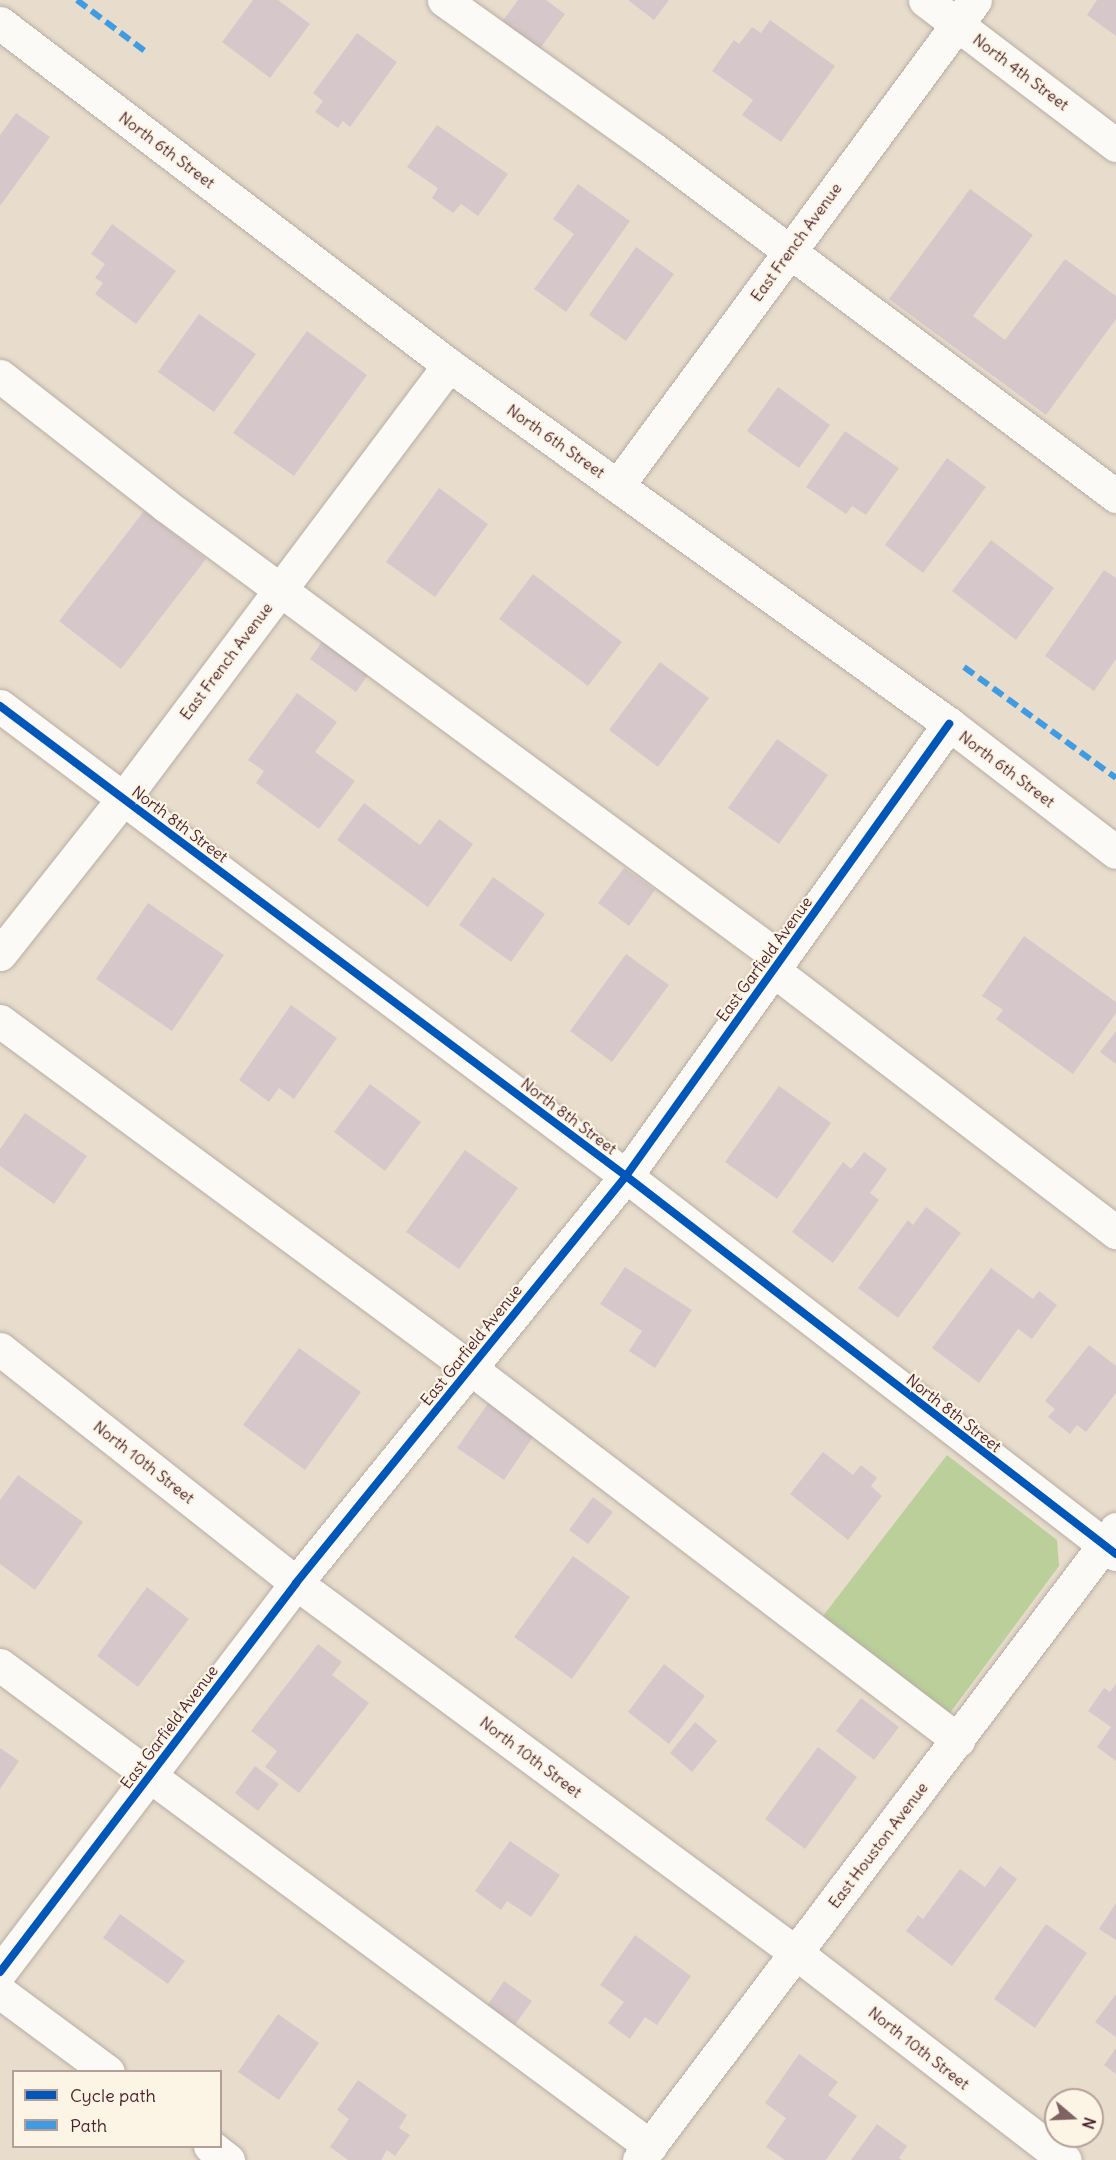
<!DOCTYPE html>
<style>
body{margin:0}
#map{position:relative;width:1116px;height:2160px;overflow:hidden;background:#e8ddcc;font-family:Delius,sans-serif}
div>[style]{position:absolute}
.green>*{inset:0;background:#bacf9a}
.building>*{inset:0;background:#d6c8ca}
.roads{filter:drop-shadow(0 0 2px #b8ada4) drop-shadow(0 0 2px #b8ada4)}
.minor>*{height:33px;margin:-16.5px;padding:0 16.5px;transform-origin:16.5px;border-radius:16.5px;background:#fcfaf7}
.quiet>*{height:6px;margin-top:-3px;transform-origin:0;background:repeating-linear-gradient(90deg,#409be1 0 12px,transparent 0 18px)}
.cycleway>*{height:8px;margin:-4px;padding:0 4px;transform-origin:4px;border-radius:4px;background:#0057b8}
span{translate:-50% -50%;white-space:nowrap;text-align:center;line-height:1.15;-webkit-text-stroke:4.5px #fcf5e5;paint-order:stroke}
.street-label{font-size:16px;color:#4a1f2b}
.legend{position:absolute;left:12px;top:2070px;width:210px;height:78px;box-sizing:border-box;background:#fcf5e5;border:2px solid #b59f9b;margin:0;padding:8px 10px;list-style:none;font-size:18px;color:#4a1f2b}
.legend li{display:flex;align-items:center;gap:12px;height:30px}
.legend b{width:30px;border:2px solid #b59f9b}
.north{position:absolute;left:1044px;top:2088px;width:60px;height:60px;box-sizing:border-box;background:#fcf5e5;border:2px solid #b59f9b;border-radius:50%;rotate:109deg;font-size:16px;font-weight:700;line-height:24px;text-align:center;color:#4a1f2b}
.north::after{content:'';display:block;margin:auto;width:21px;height:27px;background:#816263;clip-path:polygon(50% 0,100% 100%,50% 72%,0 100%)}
</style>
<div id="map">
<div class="green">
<div style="clip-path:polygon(947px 1455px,1057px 1540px,1059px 1566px,944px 1721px,816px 1625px)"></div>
</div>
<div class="building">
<div style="clip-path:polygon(253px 0,278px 0,310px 24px,270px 78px,222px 42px)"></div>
<div style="clip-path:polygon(518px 0,546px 0,565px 14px,536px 54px,499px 26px)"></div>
<div style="clip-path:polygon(628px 0,669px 0,654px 20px)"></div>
<div style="clip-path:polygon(1097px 0,1116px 0,1116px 36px,1087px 15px)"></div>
<div style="clip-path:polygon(770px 20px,835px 66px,781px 142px,742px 115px,753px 100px,712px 71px,734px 40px,739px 44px,752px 27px,761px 33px)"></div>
<div style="clip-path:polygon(357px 33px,397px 62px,350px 127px,343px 121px,338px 128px,315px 112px,323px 101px,313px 93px)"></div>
<div style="clip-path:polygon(16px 113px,50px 137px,0 206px,0 135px)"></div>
<div style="clip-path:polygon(437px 125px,508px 174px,478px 216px,461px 204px,453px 213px,432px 198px,438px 188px,407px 167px)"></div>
<div style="clip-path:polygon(578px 184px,630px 221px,566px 312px,534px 289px,574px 234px,553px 219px)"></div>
<div style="clip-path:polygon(970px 189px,1033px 235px,973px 316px,1005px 340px,1065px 259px,1116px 296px,1116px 319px,1046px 415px,889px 299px)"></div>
<div style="clip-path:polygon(112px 224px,176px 271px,136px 324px,95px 294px,103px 283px,95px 278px,105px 264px,91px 254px)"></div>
<div style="clip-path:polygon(636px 247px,674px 274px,626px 341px,589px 315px)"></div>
<div style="clip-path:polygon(199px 314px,256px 354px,214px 412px,158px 372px)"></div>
<div style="clip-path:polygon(307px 331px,367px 375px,294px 476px,233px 433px)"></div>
<div style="clip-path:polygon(778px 387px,830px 425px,799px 468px,747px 431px)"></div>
<div style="clip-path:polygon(845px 431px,899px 468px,866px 515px,852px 506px,846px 514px,806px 487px)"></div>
<div style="clip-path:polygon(947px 458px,986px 487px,923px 573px,885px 545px)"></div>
<div style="clip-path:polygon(439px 488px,488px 524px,435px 597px,386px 562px)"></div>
<div style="clip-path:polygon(144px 511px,206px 559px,121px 669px,59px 621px)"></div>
<div style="clip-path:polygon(991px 540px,1054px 588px,1016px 640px,952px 591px)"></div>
<div style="clip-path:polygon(1104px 570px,1116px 578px,1116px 659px,1094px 691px,1045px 656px)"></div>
<div style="clip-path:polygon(533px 574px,622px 642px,588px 686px,499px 619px)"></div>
<div style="clip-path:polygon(329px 632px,375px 665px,356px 692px,310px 659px)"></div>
<div style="clip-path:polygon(660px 662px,709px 698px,658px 767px,609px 730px)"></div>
<div style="clip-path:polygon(297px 693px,337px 722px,315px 752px,355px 781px,319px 829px,256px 783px,264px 771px,248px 760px)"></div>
<div style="clip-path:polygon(777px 739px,828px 775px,779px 844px,728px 808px)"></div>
<div style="clip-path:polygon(364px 803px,420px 845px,439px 819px,473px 844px,428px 907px,337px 840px)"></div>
<div style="clip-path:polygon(624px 868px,655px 890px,629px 926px,598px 903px)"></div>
<div style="clip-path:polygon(493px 877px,545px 914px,511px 962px,459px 925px)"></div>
<div style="clip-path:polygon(148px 903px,224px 955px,172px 1031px,96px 979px)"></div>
<div style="clip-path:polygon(1024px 936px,1116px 1002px,1116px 1013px,1073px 1074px,996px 1019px,1003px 1010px,982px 996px)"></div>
<div style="clip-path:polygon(626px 954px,669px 985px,612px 1062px,570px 1031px)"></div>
<div style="clip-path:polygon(291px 1005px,337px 1038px,294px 1099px,279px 1088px,269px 1102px,239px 1080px)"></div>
<div style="clip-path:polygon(1116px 1031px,1116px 1064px,1100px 1052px)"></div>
<div style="clip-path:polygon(370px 1084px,421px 1122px,385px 1171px,334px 1132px)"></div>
<div style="clip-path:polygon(779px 1086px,831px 1123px,777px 1199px,725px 1162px)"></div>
<div style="clip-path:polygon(25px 1113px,87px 1156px,54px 1204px,0 1166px,0 1149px)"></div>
<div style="clip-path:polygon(465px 1150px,518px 1188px,459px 1269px,406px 1232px)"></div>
<div style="clip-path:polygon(864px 1152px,887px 1169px,870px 1193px,879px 1200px,833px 1263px,792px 1232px,843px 1162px,851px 1169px)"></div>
<div style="clip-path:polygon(926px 1207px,961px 1233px,898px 1318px,858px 1288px,908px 1220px,913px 1225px)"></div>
<div style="clip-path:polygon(625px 1267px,692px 1310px,655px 1368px,629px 1351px,642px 1331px,600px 1304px)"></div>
<div style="clip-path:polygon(991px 1268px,1033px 1299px,1039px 1291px,1057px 1305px,1032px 1339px,1018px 1329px,979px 1383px,932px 1348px)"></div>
<div style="clip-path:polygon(1089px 1345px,1116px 1366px,1116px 1393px,1086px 1432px,1077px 1425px,1070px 1434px,1048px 1417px,1055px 1409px,1045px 1401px)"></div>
<div style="clip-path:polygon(299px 1348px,361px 1392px,305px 1470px,243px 1425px)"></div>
<div style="clip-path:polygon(489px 1402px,535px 1434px,504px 1480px,457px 1448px)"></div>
<div style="clip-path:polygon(823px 1452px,853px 1475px,861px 1465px,877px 1478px,871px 1486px,882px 1496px,848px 1540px,790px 1494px)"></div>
<div style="clip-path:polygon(18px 1475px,83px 1522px,35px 1590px,0 1564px,0 1500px)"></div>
<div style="clip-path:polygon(593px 1497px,613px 1512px,588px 1544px,569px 1530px)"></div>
<div style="clip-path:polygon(573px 1556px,630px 1597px,572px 1679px,514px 1637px)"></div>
<div style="clip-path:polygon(147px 1587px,189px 1619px,138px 1687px,97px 1656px)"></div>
<div style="clip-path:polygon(318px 1644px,342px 1662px,332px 1675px,369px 1703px,299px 1793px,265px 1767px,277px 1751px,251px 1731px)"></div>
<div style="clip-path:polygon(664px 1664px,705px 1696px,669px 1744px,628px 1712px)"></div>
<div style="clip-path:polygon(1116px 1684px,1116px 1761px,1097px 1747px,1111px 1727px,1088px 1711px,1104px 1688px,1110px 1692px)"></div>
<div style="clip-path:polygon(861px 1698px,899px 1727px,874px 1760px,836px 1731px)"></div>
<div style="clip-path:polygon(695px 1722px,717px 1741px,692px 1772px,670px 1753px)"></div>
<div style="clip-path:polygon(818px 1747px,857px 1777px,805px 1849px,765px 1819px)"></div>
<div style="clip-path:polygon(0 1748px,19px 1761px,0 1789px)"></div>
<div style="clip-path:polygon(255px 1766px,279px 1784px,258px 1811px,235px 1793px)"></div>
<div style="clip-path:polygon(510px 1841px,560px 1875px,531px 1917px,507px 1901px,501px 1910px,475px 1891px)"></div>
<div style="clip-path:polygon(1000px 1866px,1017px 1879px,952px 1966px,906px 1931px,918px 1915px,923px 1919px,960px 1869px,985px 1887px)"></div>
<div style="clip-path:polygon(1116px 1903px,1116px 1940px,1099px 1929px)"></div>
<div style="clip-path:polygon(120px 1914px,185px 1961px,168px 1984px,103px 1938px)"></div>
<div style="clip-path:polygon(1046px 1924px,1087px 1953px,1035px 2028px,994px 1999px)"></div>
<div style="clip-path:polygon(635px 1935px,691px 1976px,657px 2025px,645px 2017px,630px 2039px,608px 2023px,624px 2002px,600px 1985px)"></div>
<div style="clip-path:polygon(504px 1981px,532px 2001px,514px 2026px,487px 2006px)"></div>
<div style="clip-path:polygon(1116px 1994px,1116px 2037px,1095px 2022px)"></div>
<div style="clip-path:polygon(278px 2014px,319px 2043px,279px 2100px,238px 2072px)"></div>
<div style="clip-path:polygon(1116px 2048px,1116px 2074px,1104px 2065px)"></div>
<div style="clip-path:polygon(799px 2054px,838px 2082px,828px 2095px,857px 2116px,826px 2160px,785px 2160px,766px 2147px,786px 2118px,765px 2103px)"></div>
<div style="clip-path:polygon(358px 2080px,407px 2115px,399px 2128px,410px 2135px,395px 2156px,387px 2150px,381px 2160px,348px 2160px,330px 2147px,349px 2119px,337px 2110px)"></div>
<div style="clip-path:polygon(877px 2124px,907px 2146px,899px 2158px,902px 2160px,851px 2160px)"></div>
</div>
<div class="roads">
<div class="minor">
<div style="left:444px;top:0;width:257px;rotate:35.5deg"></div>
<div style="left:653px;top:149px;width:579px;rotate:36.85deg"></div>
<div style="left:925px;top:0;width:240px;rotate:37.2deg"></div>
<div style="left:0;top:23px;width:564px;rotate:37.3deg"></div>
<div style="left:449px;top:365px;width:616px;rotate:35.68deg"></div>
<div style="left:949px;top:724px;width:210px;rotate:37.5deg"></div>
<div style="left:0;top:376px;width:209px;rotate:38deg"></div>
<div style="left:165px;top:505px;width:765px;rotate:36.39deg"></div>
<div style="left:618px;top:485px;width:602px;rotate:-53.64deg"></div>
<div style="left:0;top:706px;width:783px;rotate:36.9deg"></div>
<div style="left:626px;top:1176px;width:619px;rotate:37.65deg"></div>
<div style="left:0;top:954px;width:198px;rotate:-51.6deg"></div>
<div style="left:123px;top:799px;width:543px;rotate:-53.09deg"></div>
<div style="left:773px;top:970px;width:432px;rotate:37.4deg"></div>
<div style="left:0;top:1021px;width:584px;rotate:36.44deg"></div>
<div style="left:470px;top:1368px;width:614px;rotate:37.32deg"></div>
<div style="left:0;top:1349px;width:377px;rotate:38.3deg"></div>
<div style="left:296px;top:1583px;width:622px;rotate:36.5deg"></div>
<div style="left:796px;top:1953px;width:339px;rotate:37.6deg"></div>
<div style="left:0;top:1665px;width:809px;rotate:36.5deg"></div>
<div style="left:0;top:1972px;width:489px;rotate:-52.7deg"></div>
<div style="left:296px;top:1583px;width:524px;rotate:-50.96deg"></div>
<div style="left:626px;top:1176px;width:556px;rotate:-54.45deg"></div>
<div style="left:0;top:1992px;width:134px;rotate:36.5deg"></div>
<div style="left:210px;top:2146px;width:23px;rotate:38deg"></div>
<div style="left:639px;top:2160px;width:791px;rotate:-52.91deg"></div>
</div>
</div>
<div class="quiet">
<div style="left:77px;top:0;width:85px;rotate:36.9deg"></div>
<div style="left:964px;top:667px;width:188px;rotate:36.1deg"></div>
</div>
<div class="cycleway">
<div style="left:0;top:706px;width:783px;rotate:36.9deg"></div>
<div style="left:626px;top:1176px;width:619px;rotate:37.65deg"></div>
<div style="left:0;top:1972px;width:489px;rotate:-52.7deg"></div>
<div style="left:296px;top:1583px;width:524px;rotate:-50.96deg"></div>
<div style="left:626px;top:1176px;width:556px;rotate:-54.45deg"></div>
</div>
<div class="street-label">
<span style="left:1021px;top:72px;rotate:37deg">North 4th Street</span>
<span style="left:167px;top:150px;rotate:37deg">North 6th Street</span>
<span style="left:796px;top:242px;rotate:-54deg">East French Avenue</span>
<span style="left:556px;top:441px;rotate:35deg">North 6th Street</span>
<span style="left:226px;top:661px;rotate:-53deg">East French Avenue</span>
<span style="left:1007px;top:769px;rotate:37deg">North 6th Street</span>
<span style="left:180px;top:824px;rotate:37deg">North 8th Street</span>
<span style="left:764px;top:959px;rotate:-54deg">East Garfield Avenue</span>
<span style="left:569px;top:1116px;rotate:37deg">North 8th Street</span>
<span style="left:471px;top:1345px;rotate:-51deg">East Garfield Avenue</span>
<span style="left:954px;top:1413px;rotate:38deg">North 8th Street</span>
<span style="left:144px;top:1462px;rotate:38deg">North 10th Street</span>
<span style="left:169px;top:1727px;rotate:-53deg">East Garfield Avenue</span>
<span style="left:531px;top:1757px;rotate:37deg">North 10th Street</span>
<span style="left:878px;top:1845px;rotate:-53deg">East Houston Avenue</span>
<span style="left:919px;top:2048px;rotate:38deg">North 10th Street</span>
</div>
<ul class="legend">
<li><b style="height:8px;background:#0057b8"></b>Cycle path</li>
<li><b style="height:8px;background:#409be1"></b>Path</li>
</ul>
<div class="north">N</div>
</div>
